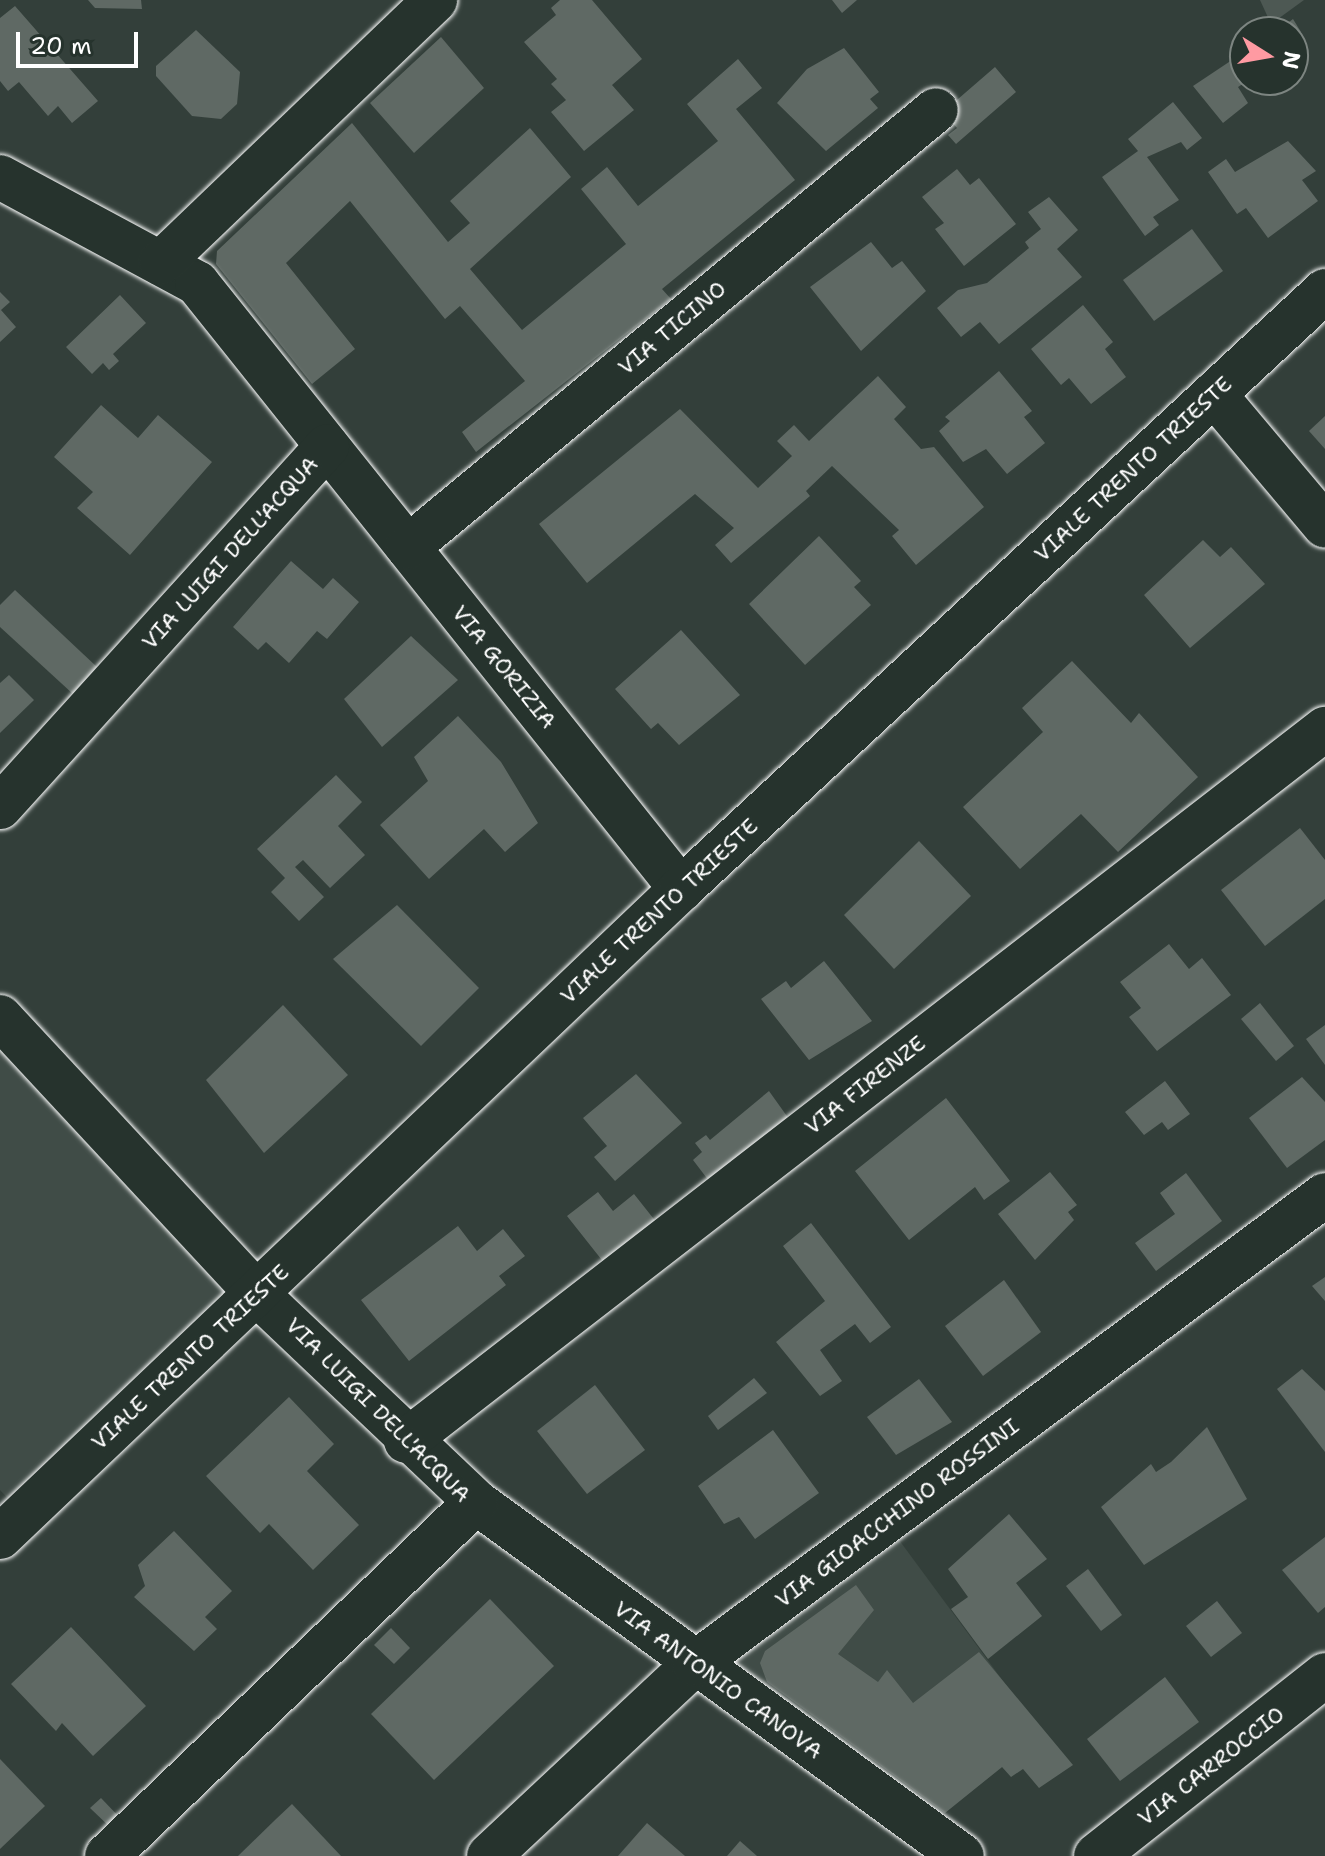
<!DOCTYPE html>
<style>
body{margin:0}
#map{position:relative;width:1325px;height:1856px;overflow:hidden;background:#333f3a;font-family:"Shantell Sans",sans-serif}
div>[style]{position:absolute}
.built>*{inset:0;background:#404c47}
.green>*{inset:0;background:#4d5853}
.building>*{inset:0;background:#5f6964}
.roads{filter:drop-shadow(0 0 2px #fff) drop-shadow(0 0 2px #fff)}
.minor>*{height:44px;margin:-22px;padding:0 22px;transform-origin:22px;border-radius:22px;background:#26332d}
span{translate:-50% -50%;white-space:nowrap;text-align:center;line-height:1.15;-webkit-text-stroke:7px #26332d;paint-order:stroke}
.street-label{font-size:22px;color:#fff}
.north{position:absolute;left:1229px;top:16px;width:80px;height:80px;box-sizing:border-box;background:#26332d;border:2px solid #7d8581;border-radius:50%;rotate:101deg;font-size:22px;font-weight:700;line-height:32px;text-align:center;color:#fff}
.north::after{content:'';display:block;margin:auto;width:28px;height:36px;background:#ff9aa2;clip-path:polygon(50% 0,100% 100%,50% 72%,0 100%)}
.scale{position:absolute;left:16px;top:32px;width:122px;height:36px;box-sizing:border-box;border:4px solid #fff;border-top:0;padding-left:10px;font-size:24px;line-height:28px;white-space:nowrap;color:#fff;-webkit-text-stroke:6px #26332d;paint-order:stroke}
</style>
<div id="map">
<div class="built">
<div style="clip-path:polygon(0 1046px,249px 1294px,16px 1507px,0 1490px)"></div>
<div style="clip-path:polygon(888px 1525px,1043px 1735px,926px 1827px,699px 1664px)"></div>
</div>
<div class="green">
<div style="clip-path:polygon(1260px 0,1304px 0,1271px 24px)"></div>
</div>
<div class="building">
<div style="clip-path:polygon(88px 0,141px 0,142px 9px,95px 8px)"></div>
<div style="clip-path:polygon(560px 0,592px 0,642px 59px,612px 85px,634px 110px,584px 151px,551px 112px,566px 100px,551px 84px,557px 79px,524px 42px,556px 15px,551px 8px)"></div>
<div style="clip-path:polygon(832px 0,857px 0,842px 13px)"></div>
<div style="clip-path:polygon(15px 6px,98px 101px,72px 123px,58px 106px,48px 116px,19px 82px,8px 91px,0 81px,0 18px)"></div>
<div style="clip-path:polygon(1293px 19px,1301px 32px,1293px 39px,1293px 32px,1276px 32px)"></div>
<div style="clip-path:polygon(196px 30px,240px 72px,237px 104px,221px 119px,192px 116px,156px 76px,156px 66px)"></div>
<div style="clip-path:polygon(441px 37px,484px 88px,414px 153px,370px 103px)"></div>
<div style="clip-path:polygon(844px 48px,879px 92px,870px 99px,878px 108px,826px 151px,777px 103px,807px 69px)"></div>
<div style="clip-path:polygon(1241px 54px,1249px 80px,1238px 87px,1248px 103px,1223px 123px,1193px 86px)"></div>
<div style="clip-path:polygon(738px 59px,762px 88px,736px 109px,795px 180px,662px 289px,671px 299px,476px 452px,462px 432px,525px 381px,460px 306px,445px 319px,350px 201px,286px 263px,355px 349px,312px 384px,216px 264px,217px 251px,352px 123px,448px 242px,470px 223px,450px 201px,530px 128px,571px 177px,470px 269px,522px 330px,626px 244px,581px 189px,607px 167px,638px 206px,718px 141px,687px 104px)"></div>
<div style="clip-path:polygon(995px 67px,1016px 92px,956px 144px,948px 135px,957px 128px,943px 112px)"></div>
<div style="clip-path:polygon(1173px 102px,1202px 138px,1187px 150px,1181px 142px,1147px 157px,1179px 200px,1153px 217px,1159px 225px,1145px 236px,1102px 177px,1138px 151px,1128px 139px)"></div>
<div style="clip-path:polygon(1288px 141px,1316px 171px,1302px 180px,1318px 201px,1268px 238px,1246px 208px,1237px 214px,1208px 172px,1226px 159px,1235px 172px)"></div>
<div style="clip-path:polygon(957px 169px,970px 185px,979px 178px,1016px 224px,964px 266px,935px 229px,944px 223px,922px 197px)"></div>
<div style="clip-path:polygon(1049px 197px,1078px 230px,1057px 249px,1082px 277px,999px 344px,980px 322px,961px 337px,937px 308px,958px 290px,987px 283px,1029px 248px,1025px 242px,1041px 229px,1028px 212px)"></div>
<div style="clip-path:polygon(1192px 229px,1223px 271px,1154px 321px,1123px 280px)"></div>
<div style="clip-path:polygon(871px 242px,892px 268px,902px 261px,926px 291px,861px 351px,810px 287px)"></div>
<div style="clip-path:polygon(0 292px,10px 302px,1px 310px,16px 327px,0 342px)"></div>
<div style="clip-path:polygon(120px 295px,146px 323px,113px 354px,119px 361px,109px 370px,103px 363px,92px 374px,66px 347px)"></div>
<div style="clip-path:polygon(1083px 305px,1113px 342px,1105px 349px,1126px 377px,1091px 404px,1069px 378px,1061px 385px,1031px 349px)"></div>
<div style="clip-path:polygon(999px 371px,1032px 411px,1024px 417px,1045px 443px,1007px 474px,986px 449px,963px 462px,939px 431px,950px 421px,945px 417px)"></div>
<div style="clip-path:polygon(878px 376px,906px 407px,894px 419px,921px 449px,934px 447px,984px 507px,916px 565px,892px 536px,899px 530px,832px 466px,806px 491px,810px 496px,731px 563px,715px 545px,734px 528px,695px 494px,587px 583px,539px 524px,680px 409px,758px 488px,792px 456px,777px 441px,794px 425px,809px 441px)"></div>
<div style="clip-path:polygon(101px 405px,138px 438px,158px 415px,212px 462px,130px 555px,77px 508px,93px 492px,54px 457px)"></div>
<div style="clip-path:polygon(1325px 416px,1325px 449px,1309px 431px)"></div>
<div style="clip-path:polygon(819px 536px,861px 581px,854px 587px,871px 605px,805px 665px,749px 604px)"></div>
<div style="clip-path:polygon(1203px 540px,1220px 557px,1231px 547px,1265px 584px,1190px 648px,1144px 595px)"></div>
<div style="clip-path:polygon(291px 561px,323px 589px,333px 578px,359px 602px,327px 639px,317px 631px,289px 663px,266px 642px,258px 650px,233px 627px)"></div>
<div style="clip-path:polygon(15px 590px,97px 667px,73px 694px,0 627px,0 605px)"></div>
<div style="clip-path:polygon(681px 630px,740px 695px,679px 745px,658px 723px,651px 729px,615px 689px)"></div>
<div style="clip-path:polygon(411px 636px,458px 680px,382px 747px,344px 699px)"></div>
<div style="clip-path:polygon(1072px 661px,1131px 723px,1139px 713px,1198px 777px,1118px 852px,1081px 814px,1020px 869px,963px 807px,1043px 732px,1022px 708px)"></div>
<div style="clip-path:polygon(9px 675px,34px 700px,0 733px,0 683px)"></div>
<div style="clip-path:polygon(458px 716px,501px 762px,538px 823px,505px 852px,484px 829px,429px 879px,380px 825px,428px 781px,414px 757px)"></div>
<div style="clip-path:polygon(336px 775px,362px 802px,338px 826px,365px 855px,330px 888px,303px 860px,295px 867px,324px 897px,299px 921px,271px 892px,285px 878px,257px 849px)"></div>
<div style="clip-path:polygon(1300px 828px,1325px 860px,1325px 899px,1265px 946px,1221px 890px)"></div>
<div style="clip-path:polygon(919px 841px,971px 896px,894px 969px,844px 915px)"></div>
<div style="clip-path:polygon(397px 905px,479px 988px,421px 1046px,333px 959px)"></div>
<div style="clip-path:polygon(1169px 944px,1189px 969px,1202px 958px,1231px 995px,1157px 1051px,1129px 1017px,1141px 1008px,1120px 982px)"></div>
<div style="clip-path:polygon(824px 961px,872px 1021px,809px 1060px,761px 999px,786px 981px,791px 988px)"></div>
<div style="clip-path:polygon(1260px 1003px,1294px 1046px,1276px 1061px,1241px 1019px)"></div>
<div style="clip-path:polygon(283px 1005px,348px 1075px,264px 1153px,206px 1080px)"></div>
<div style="clip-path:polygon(1325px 1025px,1325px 1065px,1306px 1039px)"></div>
<div style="clip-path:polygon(636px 1074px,682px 1123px,615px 1181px,594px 1157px,607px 1146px,583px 1118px)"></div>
<div style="clip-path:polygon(1302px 1077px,1325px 1102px,1325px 1140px,1287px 1168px,1249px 1118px)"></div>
<div style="clip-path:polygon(1165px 1081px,1190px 1114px,1168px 1130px,1162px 1122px,1144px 1135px,1125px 1112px)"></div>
<div style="clip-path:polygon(769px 1091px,789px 1119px,709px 1181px,693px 1160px,702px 1152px,695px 1143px,706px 1135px,710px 1140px)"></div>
<div style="clip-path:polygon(946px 1098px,1010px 1181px,984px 1200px,975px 1187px,909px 1240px,855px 1171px)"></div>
<div style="clip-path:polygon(1050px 1172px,1077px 1205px,1068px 1212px,1074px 1220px,1035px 1260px,998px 1214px)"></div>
<div style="clip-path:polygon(1186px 1173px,1222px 1221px,1156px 1271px,1135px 1243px,1175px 1214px,1160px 1193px)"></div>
<div style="clip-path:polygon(598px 1192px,613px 1211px,634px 1194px,657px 1223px,605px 1264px,567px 1216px)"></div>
<div style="clip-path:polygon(811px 1223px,891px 1327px,870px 1343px,855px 1324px,820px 1350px,842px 1381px,820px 1396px,776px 1342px,825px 1301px,783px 1246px)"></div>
<div style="clip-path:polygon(458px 1226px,477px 1251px,503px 1229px,525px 1256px,499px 1276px,506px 1285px,409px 1361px,361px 1300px)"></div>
<div style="clip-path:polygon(1325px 1277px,1325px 1301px,1312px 1286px)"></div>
<div style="clip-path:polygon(1004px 1280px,1041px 1332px,983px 1376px,945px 1326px)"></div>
<div style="clip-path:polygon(1302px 1369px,1325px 1391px,1325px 1452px,1277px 1389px)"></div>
<div style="clip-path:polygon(754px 1378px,767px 1393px,718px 1430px,708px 1416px)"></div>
<div style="clip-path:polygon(919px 1379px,952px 1422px,896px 1455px,867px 1417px)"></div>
<div style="clip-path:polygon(595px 1385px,645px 1450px,587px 1494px,537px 1431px)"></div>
<div style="clip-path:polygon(289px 1397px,334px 1444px,307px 1471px,359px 1525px,313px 1570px,269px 1524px,260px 1533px,206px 1476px)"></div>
<div style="clip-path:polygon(1207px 1427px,1247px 1499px,1144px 1565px,1101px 1507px,1151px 1464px,1156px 1472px,1171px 1462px)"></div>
<div style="clip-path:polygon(773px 1430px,819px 1493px,755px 1539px,739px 1517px,724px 1524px,698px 1486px)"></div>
<div style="clip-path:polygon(1009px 1514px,1047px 1559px,1016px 1583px,1042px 1616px,988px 1659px,951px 1609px,968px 1597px,948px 1569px)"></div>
<div style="clip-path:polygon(174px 1531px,232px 1591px,205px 1617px,217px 1629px,194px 1651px,134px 1597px,145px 1586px,138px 1565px)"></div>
<div style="clip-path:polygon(1325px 1537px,1325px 1607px,1318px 1613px,1282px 1570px)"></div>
<div style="clip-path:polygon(1088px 1569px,1122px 1615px,1101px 1631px,1066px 1586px)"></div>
<div style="clip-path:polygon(856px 1585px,874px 1610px,838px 1654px,878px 1682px,887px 1670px,913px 1703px,979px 1652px,1073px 1765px,1039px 1788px,1023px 1769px,1011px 1777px,1002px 1767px,945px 1813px,767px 1682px,760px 1663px,765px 1651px)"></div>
<div style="clip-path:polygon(490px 1599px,554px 1666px,434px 1780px,371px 1714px)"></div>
<div style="clip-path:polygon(1217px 1601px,1242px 1633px,1211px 1657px,1186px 1626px)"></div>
<div style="clip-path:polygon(71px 1627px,146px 1706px,93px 1756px,62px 1723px,56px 1731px,11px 1684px)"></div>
<div style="clip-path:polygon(391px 1628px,410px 1648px,394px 1664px,374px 1645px)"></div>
<div style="clip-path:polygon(1165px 1677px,1199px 1722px,1120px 1781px,1087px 1739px)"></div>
<div style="clip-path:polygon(0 1759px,45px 1806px,0 1849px)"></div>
<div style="clip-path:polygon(101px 1798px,123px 1821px,113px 1830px,90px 1808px)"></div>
<div style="clip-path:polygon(292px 1804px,341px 1856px,238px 1856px,275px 1820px)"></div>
<div style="clip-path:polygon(647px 1823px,685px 1856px,618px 1856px)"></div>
<div style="clip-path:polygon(740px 1841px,757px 1856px,727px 1856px)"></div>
</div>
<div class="roads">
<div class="minor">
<div style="left:0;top:177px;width:224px;rotate:28.3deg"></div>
<div style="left:197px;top:283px;width:776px;rotate:51.39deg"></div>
<div style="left:161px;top:263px;width:380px;rotate:-43.8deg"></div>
<div style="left:1214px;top:394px;width:172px;rotate:49.9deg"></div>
<div style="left:408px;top:547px;width:685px;rotate:-39.61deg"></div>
<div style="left:0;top:807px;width:487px;rotate:-47.8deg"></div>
<div style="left:0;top:1017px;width:378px;rotate:47.1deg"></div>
<div style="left:257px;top:1294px;width:302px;rotate:43.5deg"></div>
<div style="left:476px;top:1502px;width:601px;rotate:36.07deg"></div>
<div style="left:406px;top:1441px;width:1163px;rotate:-37.77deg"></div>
<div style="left:0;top:1537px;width:940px;rotate:-43.58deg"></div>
<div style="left:681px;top:889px;width:879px;rotate:-42.88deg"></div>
<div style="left:107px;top:1856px;width:511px;rotate:-43.81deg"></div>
<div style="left:489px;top:1856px;width:281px;rotate:-43.1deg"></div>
<div style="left:694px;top:1664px;width:786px;rotate:-36.62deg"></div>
<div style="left:1096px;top:1856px;width:292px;rotate:-38.3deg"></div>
</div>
</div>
<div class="street-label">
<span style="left:672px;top:328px;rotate:-40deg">VIA TICINO</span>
<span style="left:1133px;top:469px;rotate:-43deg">VIALE TRENTO TRIESTE</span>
<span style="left:230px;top:553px;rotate:-48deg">VIA LUIGI DELL'ACQUA</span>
<span style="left:504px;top:667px;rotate:51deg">VIA GORIZIA</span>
<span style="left:659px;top:911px;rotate:-43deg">VIALE TRENTO TRIESTE</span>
<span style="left:865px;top:1085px;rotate:-38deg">VIA FIRENZE</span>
<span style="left:190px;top:1357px;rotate:-43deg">VIALE TRENTO TRIESTE</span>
<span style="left:378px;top:1410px;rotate:45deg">VIA LUIGI DELL'ACQUA</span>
<span style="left:897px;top:1513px;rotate:-37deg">VIA GIOACCHINO ROSSINI</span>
<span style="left:718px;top:1680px;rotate:36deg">VIA ANTONIO CANOVA</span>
<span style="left:1211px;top:1766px;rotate:-38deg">VIA CARROCCIO</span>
</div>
<div class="north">N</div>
<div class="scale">20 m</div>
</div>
